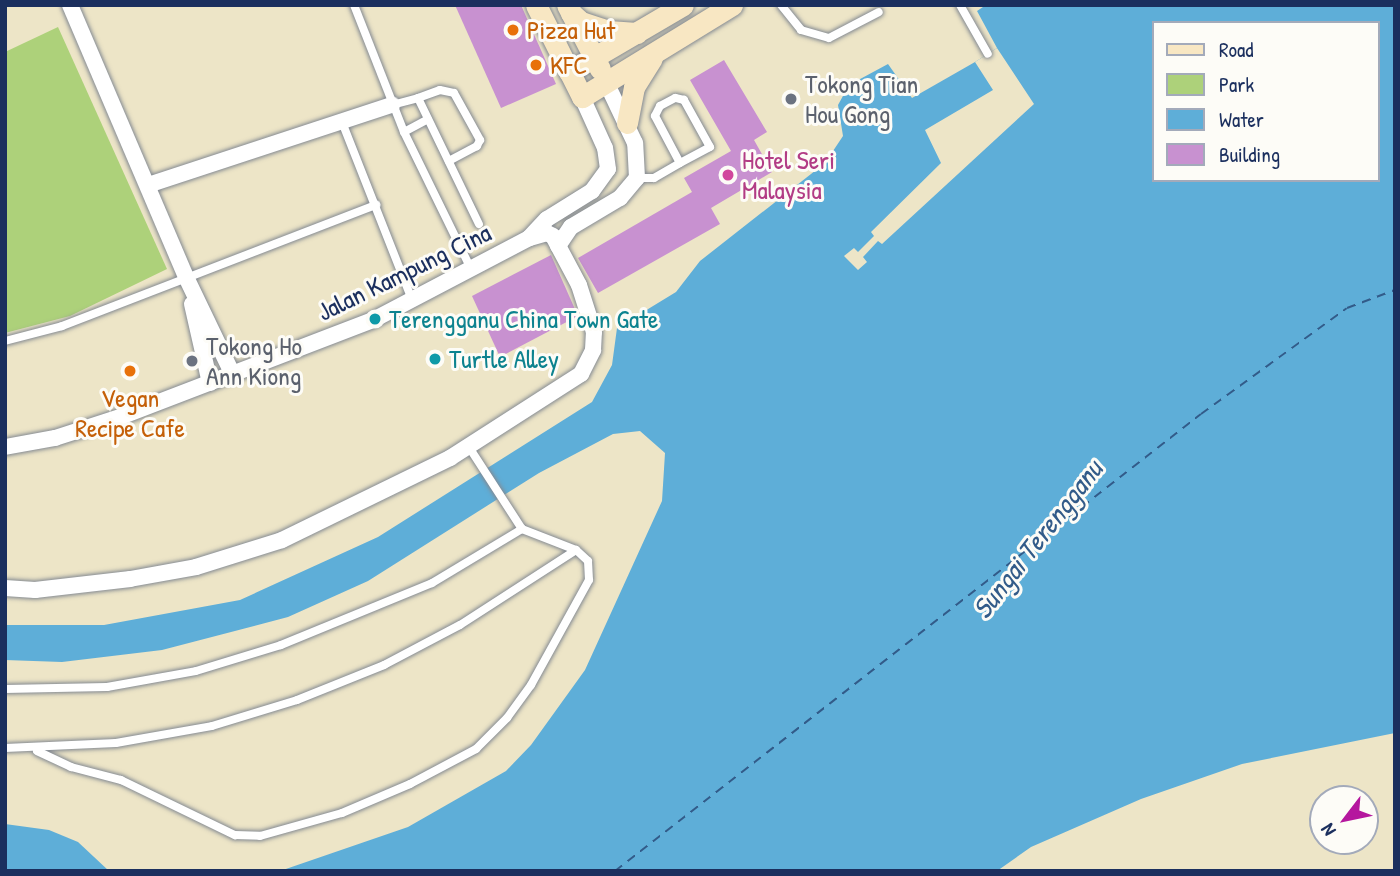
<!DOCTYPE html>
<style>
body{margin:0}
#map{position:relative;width:1400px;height:876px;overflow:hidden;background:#ede5c7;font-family:"Patrick Hand",sans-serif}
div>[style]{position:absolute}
.green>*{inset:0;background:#add17a}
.water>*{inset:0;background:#5eaed8}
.pier>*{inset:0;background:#ede5c7}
.ferry>*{height:2px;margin-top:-1px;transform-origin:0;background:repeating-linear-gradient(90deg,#325b89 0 9px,transparent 0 16px)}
.building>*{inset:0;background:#c891d0}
.roads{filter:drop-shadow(0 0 2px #848a92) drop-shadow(0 0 2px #848a92)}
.service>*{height:8px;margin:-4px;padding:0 4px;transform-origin:4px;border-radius:4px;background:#fff}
.minor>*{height:16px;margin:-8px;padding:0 8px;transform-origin:8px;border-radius:8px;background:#fff}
.secondary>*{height:21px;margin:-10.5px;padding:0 10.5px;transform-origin:10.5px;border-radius:10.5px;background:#f8e7c3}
.dots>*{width:19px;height:19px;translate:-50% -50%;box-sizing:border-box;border:4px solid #fdfcf7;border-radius:50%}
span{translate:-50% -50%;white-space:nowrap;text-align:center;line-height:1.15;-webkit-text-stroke:6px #fdfcf7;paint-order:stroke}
.food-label{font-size:26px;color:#c56008}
.left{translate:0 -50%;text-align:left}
.worship-label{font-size:26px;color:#5b616d}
.hotel-label{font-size:26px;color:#b23c85}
.street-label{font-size:26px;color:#1b2f5e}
.culture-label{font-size:26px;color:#0d838f}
.water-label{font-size:28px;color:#325b89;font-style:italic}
.frame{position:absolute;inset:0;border:7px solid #1b2f5e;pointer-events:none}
.legend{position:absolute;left:1152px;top:21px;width:228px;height:161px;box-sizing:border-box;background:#fdfcf7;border:2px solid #a3aaba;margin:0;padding:9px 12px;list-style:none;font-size:21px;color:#1b2f5e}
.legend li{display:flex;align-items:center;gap:14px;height:35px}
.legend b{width:35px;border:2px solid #a3aaba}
.north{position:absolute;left:1309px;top:785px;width:70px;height:70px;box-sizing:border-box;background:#fdfcf7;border:2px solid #a3aaba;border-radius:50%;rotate:238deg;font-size:19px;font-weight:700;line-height:28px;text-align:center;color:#1b2f5e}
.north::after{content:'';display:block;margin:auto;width:24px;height:32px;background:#b5179e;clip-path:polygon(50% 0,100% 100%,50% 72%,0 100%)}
</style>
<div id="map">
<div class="green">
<div style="clip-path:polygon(58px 27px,167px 269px,70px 316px,5px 333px,5px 52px)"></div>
</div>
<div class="water">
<div style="clip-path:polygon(evenodd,986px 5px,1395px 5px,1395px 733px,1242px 764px,1141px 799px,1031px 847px,997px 871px,280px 871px,408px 827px,506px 771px,531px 745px,585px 670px,662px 501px,665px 453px,640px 431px,613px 434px,539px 473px,368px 581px,288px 617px,162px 650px,62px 662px,5px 660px,5px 625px,104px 625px,240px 600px,378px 537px,592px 402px,612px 365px,617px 328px,676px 292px,700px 261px,825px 163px,843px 136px,838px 105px,849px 85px,888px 64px,912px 98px,975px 62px,997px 48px,977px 11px,986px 5px,1153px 23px,1377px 23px,1377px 180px,1153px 180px,1153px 23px)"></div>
<div style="clip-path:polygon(5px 824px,49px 830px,78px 842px,109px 871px,5px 871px)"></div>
</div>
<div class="pier">
<div style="clip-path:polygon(997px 48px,1034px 104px,882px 244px,878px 241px,863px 257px,867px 262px,858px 270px,844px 256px,854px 248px,858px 252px,874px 236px,871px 232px,941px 163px,925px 130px,993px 90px,975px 62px)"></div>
</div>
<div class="ferry">
<div style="left:615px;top:871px;width:743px;rotate:-37.95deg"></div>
<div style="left:1201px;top:414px;width:180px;rotate:-36deg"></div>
<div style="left:1347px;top:308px;width:51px;rotate:-20.6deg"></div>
</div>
<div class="building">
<div style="clip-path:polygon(455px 5px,521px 5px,556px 84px,501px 108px)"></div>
<div style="clip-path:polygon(724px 60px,767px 132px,754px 140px,772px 172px,711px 208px,720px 224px,598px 293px,578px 258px,692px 192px,684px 178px,731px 151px,690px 80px)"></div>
<div style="clip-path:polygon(551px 255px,578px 316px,500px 357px,472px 296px)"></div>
</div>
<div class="roads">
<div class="service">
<div style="left:354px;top:5px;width:136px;rotate:68.5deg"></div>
<div style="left:404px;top:132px;width:153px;rotate:63.9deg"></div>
<div style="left:781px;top:5px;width:32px;rotate:51deg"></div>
<div style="left:801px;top:30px;width:29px;rotate:16deg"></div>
<div style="left:829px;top:38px;width:56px;rotate:-27.5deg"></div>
<div style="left:960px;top:5px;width:56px;rotate:60.3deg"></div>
<div style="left:418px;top:98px;width:23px;rotate:-20deg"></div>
<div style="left:440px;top:90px;width:14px;rotate:12deg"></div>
<div style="left:454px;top:93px;width:54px;rotate:61deg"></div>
<div style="left:480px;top:140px;width:7px;rotate:117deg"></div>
<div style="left:477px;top:146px;width:32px;rotate:152deg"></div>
<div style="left:392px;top:105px;width:27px;rotate:-15deg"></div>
<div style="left:418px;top:98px;width:140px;rotate:64.2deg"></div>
<div style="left:342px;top:122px;width:191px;rotate:68.5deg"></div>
<div style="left:404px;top:132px;width:27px;rotate:-28deg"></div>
<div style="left:637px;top:178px;width:17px"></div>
<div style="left:654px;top:178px;width:30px;rotate:-30deg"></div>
<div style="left:680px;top:163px;width:34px;rotate:-28deg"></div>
<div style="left:710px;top:147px;width:54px;rotate:-119deg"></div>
<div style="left:684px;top:100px;width:9px;rotate:-167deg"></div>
<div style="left:675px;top:98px;width:17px;rotate:152deg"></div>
<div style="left:660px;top:106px;width:11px;rotate:117deg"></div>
<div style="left:655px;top:116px;width:53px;rotate:62deg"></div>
<div style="left:5px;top:341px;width:59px;rotate:-14.7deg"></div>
<div style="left:62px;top:326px;width:337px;rotate:-21.1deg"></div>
<div style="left:5px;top:689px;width:102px;rotate:-1.1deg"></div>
<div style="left:107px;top:687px;width:90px;rotate:-10.2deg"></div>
<div style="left:196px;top:671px;width:89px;rotate:-17deg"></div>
<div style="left:281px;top:645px;width:163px;rotate:-22.3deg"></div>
<div style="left:432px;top:583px;width:105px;rotate:-31deg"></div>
<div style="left:5px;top:748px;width:111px;rotate:-2.6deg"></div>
<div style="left:116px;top:743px;width:97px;rotate:-10deg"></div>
<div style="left:212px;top:726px;width:89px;rotate:-17deg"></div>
<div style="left:297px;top:700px;width:94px;rotate:-21.9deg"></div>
<div style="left:384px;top:665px;width:86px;rotate:-27.8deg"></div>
<div style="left:460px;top:625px;width:138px;rotate:-32.9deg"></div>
<div style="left:576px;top:550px;width:58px;rotate:-158.7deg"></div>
<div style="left:522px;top:529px;width:98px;rotate:-122.9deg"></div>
<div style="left:37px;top:751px;width:38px;rotate:25deg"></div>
<div style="left:71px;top:767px;width:52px;rotate:14.6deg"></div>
<div style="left:121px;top:780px;width:127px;rotate:25.8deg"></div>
<div style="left:235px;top:835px;width:25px;rotate:2deg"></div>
<div style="left:260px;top:836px;width:85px;rotate:-15.7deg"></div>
<div style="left:342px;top:813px;width:74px;rotate:-23.1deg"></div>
<div style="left:410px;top:784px;width:75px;rotate:-27.9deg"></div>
<div style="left:476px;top:749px;width:44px;rotate:-45deg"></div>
<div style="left:507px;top:718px;width:41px;rotate:-54deg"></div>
<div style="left:531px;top:685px;width:120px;rotate:-61.1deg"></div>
<div style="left:589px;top:580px;width:19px;rotate:-93deg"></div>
<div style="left:588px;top:561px;width:16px;rotate:-137deg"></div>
</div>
<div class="minor">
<div style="left:70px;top:5px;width:296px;rotate:66.9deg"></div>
<div style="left:186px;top:277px;width:109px;rotate:64.4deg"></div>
<div style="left:148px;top:185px;width:257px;rotate:-18.2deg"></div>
<div style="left:558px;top:246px;width:23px;rotate:-56deg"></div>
<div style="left:571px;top:227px;width:57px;rotate:-30.6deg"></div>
<div style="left:620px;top:198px;width:26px;rotate:-50deg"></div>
<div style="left:637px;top:178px;width:35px;rotate:-93deg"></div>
<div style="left:635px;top:143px;width:68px;rotate:-115.4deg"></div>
<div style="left:192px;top:304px;width:81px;rotate:77.2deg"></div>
<div style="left:5px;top:447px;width:51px;rotate:-10.2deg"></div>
<div style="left:55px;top:438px;width:68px;rotate:-17.9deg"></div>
<div style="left:120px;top:417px;width:273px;rotate:-21deg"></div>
<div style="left:375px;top:319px;width:174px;rotate:-27.7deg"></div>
<div style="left:529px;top:238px;width:26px;rotate:-47deg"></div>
<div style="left:547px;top:219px;width:53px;rotate:-31.9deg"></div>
<div style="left:592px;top:191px;width:27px;rotate:-54deg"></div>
<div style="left:608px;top:169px;width:21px;rotate:-98deg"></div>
<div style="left:605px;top:148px;width:56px;rotate:-114.3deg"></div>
<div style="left:5px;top:588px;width:30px;rotate:4deg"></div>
<div style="left:35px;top:590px;width:96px;rotate:-6.6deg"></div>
<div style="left:130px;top:579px;width:67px;rotate:-10.3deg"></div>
<div style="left:196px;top:567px;width:90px;rotate:-17.4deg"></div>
<div style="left:282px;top:540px;width:187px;rotate:-26deg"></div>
<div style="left:450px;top:458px;width:156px;rotate:-32.7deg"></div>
<div style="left:581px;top:374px;width:27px;rotate:-63deg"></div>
<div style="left:593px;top:350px;width:18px;rotate:-87deg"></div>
<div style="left:594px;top:332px;width:49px;rotate:-107.7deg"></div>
<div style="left:579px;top:285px;width:55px;rotate:-118deg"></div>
<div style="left:553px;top:236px;width:7px;rotate:-153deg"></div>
<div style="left:547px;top:233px;width:19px;rotate:164deg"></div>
</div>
<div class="secondary">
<div style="left:536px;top:5px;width:103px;rotate:63.4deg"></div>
<div style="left:582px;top:97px;width:176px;rotate:-31.5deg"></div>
<div style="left:567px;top:5px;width:72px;rotate:62.7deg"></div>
<div style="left:571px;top:13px;width:13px;rotate:42deg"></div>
<div style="left:581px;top:22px;width:28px;rotate:18deg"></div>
<div style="left:608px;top:31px;width:29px;rotate:4deg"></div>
<div style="left:569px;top:72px;width:132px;rotate:-30.4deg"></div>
<div style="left:627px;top:123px;width:37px;rotate:-79deg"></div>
<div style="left:634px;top:87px;width:34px;rotate:-58deg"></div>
</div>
</div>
<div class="dots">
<div style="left:513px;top:30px;background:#e8710a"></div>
<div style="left:536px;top:65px;background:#e8710a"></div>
<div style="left:791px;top:99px;background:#6b7280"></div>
<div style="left:728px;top:175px;background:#d1479c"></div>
<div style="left:375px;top:319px;background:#0f9aa8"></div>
<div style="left:435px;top:359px;background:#0f9aa8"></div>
<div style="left:192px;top:361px;background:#6b7280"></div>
<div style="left:130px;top:371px;background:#e8710a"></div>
</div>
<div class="food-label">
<span class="left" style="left:527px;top:30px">Pizza Hut</span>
<span class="left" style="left:550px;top:65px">KFC</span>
<span style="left:130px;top:413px">Vegan<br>Recipe Cafe</span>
</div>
<div class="worship-label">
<span class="left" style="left:805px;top:99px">Tokong Tian<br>Hou Gong</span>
<span class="left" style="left:206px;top:361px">Tokong Ho<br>Ann Kiong</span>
</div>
<div class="hotel-label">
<span class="left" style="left:742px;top:175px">Hotel Seri<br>Malaysia</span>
</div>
<div class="street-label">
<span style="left:404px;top:272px;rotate:-26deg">Jalan Kampung Cina</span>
</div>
<div class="culture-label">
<span class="left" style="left:389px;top:319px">Terengganu China Town Gate</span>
<span class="left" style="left:449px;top:359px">Turtle Alley</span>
</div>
<div class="water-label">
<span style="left:1037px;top:539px;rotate:-52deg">Sungai Terengganu</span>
</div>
<div class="frame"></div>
<ul class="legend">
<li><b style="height:9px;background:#f8e7c3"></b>Road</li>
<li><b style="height:19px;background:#add17a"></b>Park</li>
<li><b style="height:19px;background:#5eaed8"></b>Water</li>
<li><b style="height:19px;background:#c891d0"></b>Building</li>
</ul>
<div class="north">N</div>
</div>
